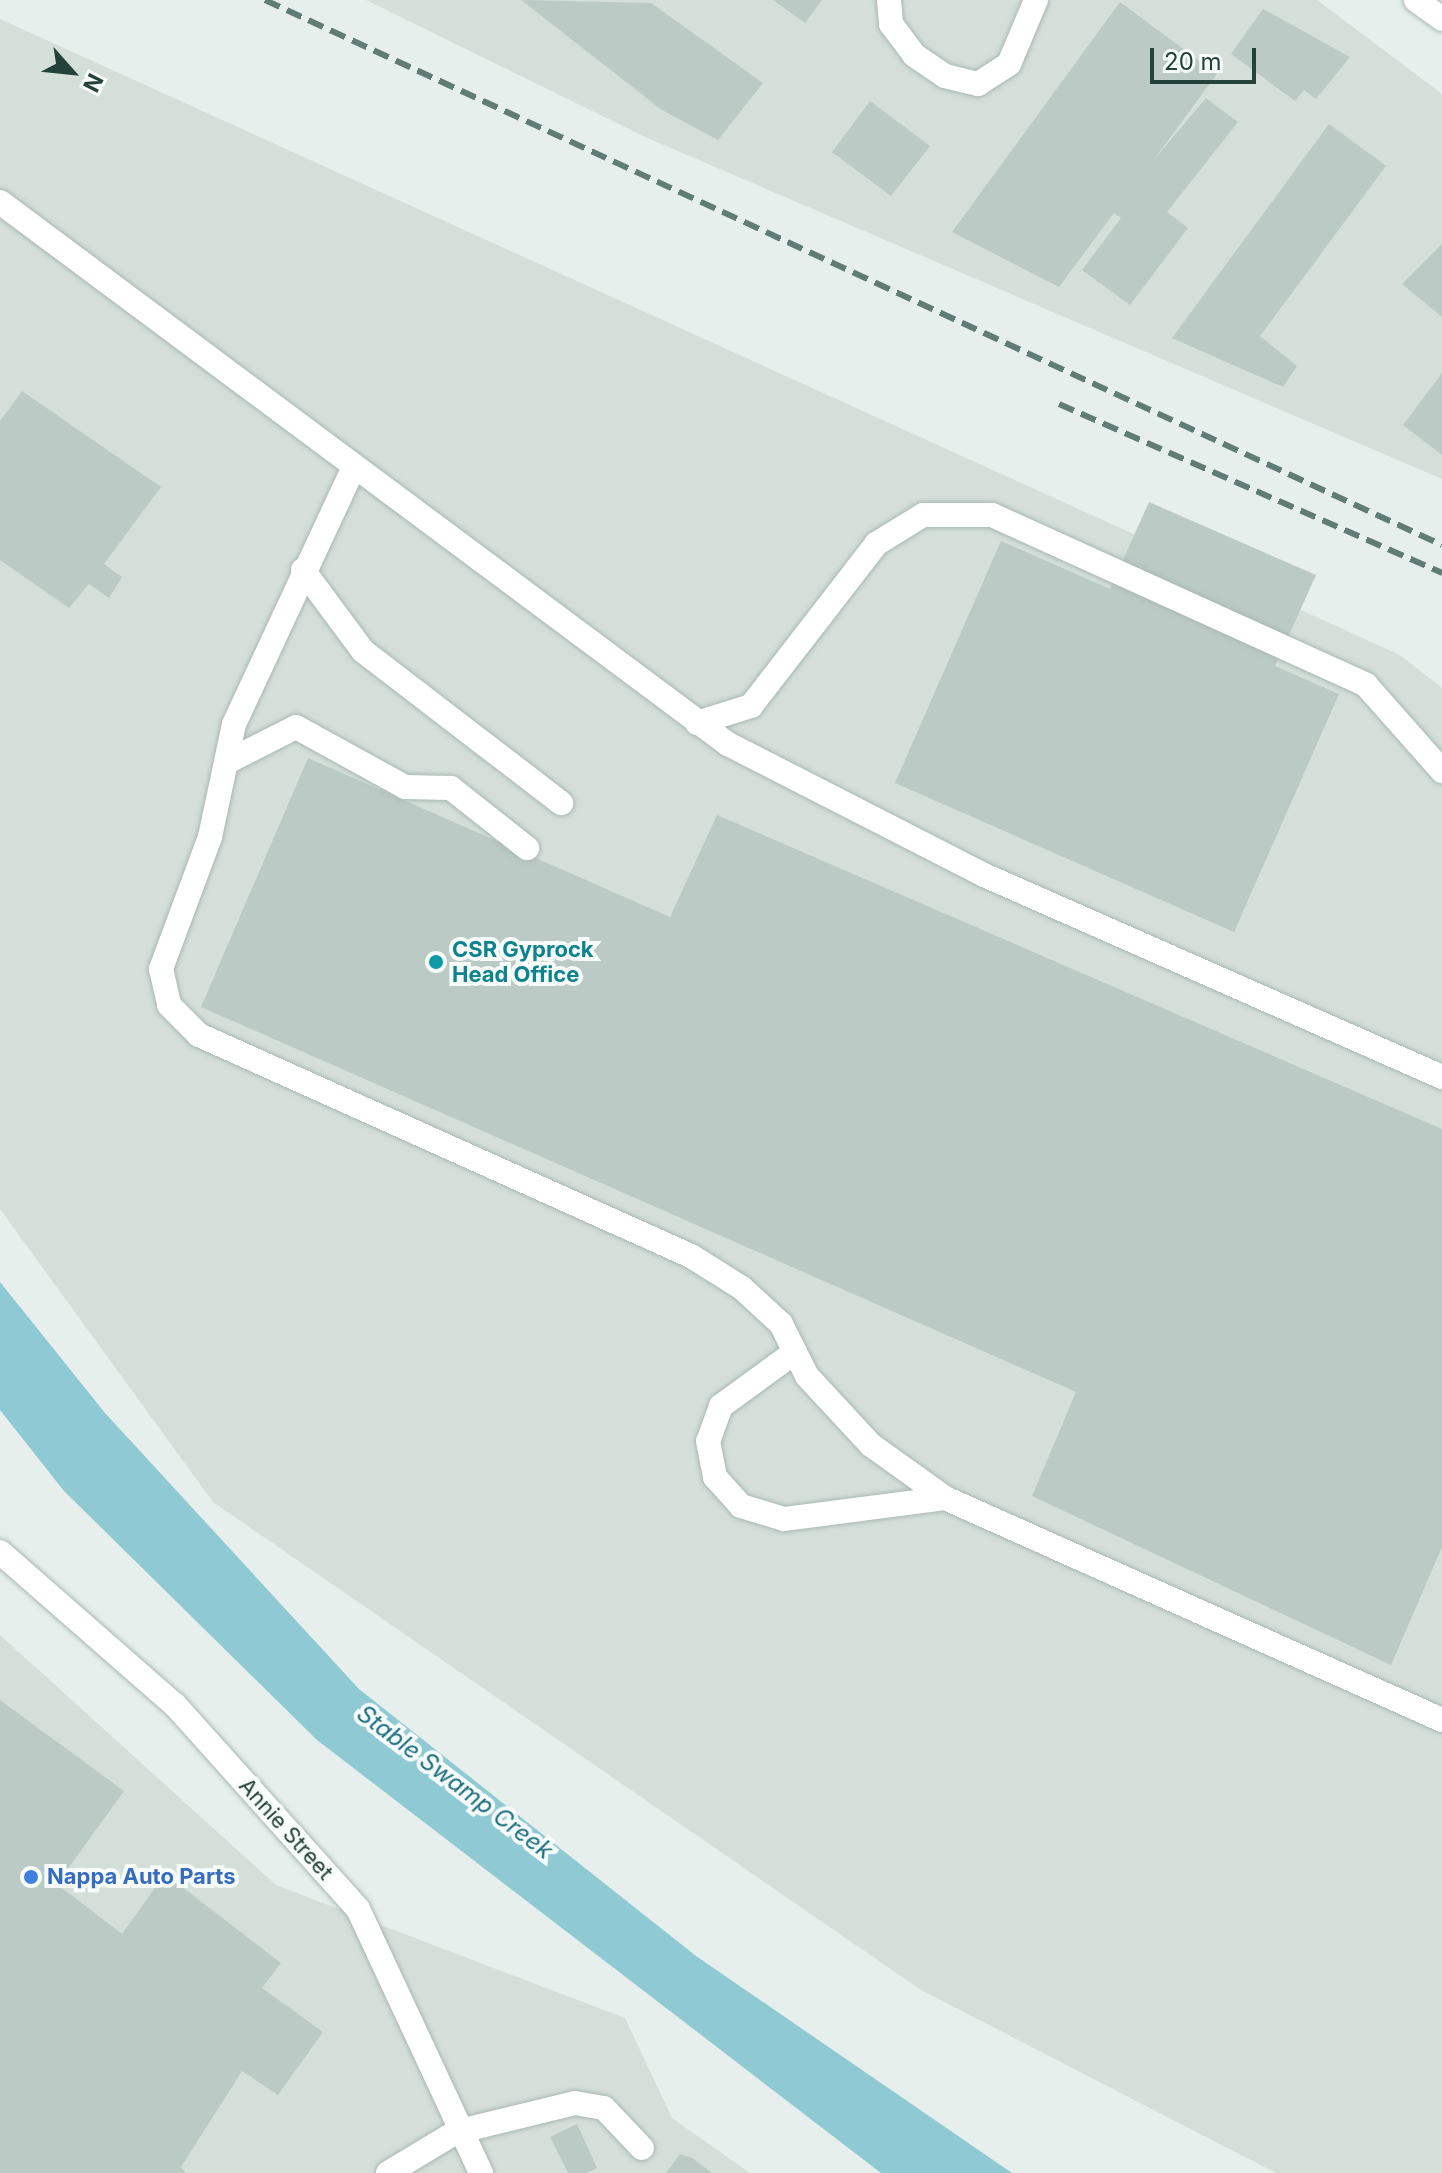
<!DOCTYPE html>
<style>
body{margin:0}
#map{position:relative;width:1442px;height:2173px;overflow:hidden;background:#e6efeb;font-family:Inter,sans-serif}
div>[style]{position:absolute}
.built>*{inset:0;background:#d4dfda}
.water>*{inset:0;background:#8ec9d4}
.building>*{inset:0;background:#bbcac4}
.roads{filter:drop-shadow(0 0 2px #a8b8b2) drop-shadow(0 0 2px #a8b8b2)}
.minor>*{height:24px;margin:-12px;padding:0 12px;transform-origin:12px;border-radius:12px;background:#fff}
.rail>*{height:6px;margin-top:-3px;transform-origin:0;background:repeating-linear-gradient(90deg,#5f7d75 0 16px,transparent 0 24px)}
.dots>*{width:22px;height:22px;translate:-50% -50%;box-sizing:border-box;border:4px solid #f7fbf9;border-radius:50%}
span{translate:-50% -50%;white-space:nowrap;text-align:center;line-height:1.15;-webkit-text-stroke:8px #f7fbf9;paint-order:stroke}
.culture-label{font-size:22px;color:#0d838f;font-weight:700}
.left{translate:0 -50%;text-align:left}
.street-label{font-size:22px;color:#24423a}
.shop-label{font-size:22px;color:#366cbe;font-weight:700}
.water-label{font-size:24px;color:#1c6f80;font-style:italic}
.north{position:absolute;left:32px;top:32px;width:80px;height:80px;-webkit-text-stroke:6px #f7fbf9;paint-order:stroke;rotate:117deg;font-size:22px;font-weight:700;line-height:32px;text-align:center;color:#24423a}
.north::after{content:'';display:block;margin:auto;width:28px;height:36px;background:#24423a;clip-path:polygon(50% 0,100% 100%,50% 72%,0 100%)}
.scale{position:absolute;left:1150px;top:48px;width:106px;height:36px;box-sizing:border-box;border:4px solid #24423a;border-top:0;padding-left:10px;font-size:24px;line-height:28px;white-space:nowrap;color:#24423a;-webkit-text-stroke:6px #f7fbf9;paint-order:stroke}
</style>
<div id="map">
<div class="built">
<div style="clip-path:polygon(366px 0,1317px 0,1442px 94px,1442px 479px,645px 137px)"></div>
<div style="clip-path:polygon(0 19px,1400px 655px,1442px 688px,1442px 2173px,1276px 2173px,921px 1990px,213px 1502px,0 1209px)"></div>
<div style="clip-path:polygon(0 1635px,276px 1885px,625px 2018px,672px 2118px,750px 2173px,0 2173px)"></div>
</div>
<div class="water">
<div style="clip-path:polygon(0 1282px,105px 1413px,359px 1689px,696px 1956px,1012px 2173px,881px 2173px,317px 1740px,64px 1491px,0 1410px)"></div>
</div>
<div class="building">
<div style="clip-path:polygon(521px 0,651px 3px,763px 83px,718px 140px,662px 110px)"></div>
<div style="clip-path:polygon(773px 0,822px 0,805px 23px)"></div>
<div style="clip-path:polygon(1120px 2px,1217px 74px,1152px 162px,1206px 98px,1238px 122px,1167px 212px,1188px 228px,1130px 305px,1082px 270px,1121px 218px,1114px 213px,1059px 287px,952px 232px)"></div>
<div style="clip-path:polygon(1263px 9px,1350px 57px,1316px 99px,1304px 90px,1295px 101px,1231px 54px)"></div>
<div style="clip-path:polygon(870px 101px,930px 146px,891px 196px,832px 152px)"></div>
<div style="clip-path:polygon(1329px 124px,1386px 166px,1260px 336px,1297px 366px,1283px 387px,1172px 338px)"></div>
<div style="clip-path:polygon(1442px 244px,1442px 317px,1402px 284px)"></div>
<div style="clip-path:polygon(1442px 373px,1442px 455px,1403px 425px)"></div>
<div style="clip-path:polygon(22px 391px,161px 487px,104px 564px,122px 577px,109px 598px,89px 584px,69px 608px,0 560px,0 421px)"></div>
<div style="clip-path:polygon(1149px 502px,1316px 575px,1275px 666px,1339px 694px,1234px 932px,895px 783px,1001px 541px,1110px 589px)"></div>
<div style="clip-path:polygon(308px 758px,670px 917px,717px 815px,1442px 1129px,1442px 1547px,1391px 1665px,1032px 1496px,1076px 1392px,201px 1007px)"></div>
<div style="clip-path:polygon(0 1700px,124px 1791px,57px 1884px,122px 1934px,165px 1874px,281px 1963px,262px 1988px,323px 2032px,278px 2095px,242px 2071px,181px 2167px,186px 2173px,0 2173px)"></div>
<div style="clip-path:polygon(577px 2124px,597px 2168px,587px 2173px,568px 2173px,550px 2137px)"></div>
<div style="clip-path:polygon(680px 2154px,692px 2158px,712px 2173px,666px 2173px)"></div>
</div>
<div class="roads">
<div class="minor">
<div style="left:889px;top:0;width:24px;rotate:85deg"></div>
<div style="left:891px;top:24px;width:39px;rotate:53deg"></div>
<div style="left:914px;top:55px;width:37px;rotate:34deg"></div>
<div style="left:945px;top:76px;width:34px;rotate:14deg"></div>
<div style="left:978px;top:84px;width:37px;rotate:-33deg"></div>
<div style="left:1009px;top:64px;width:69px;rotate:-67.1deg"></div>
<div style="left:1416px;top:0;width:32px;rotate:36deg"></div>
<div style="left:0;top:202px;width:908px;rotate:36.67deg"></div>
<div style="left:728px;top:744px;width:288px;rotate:27.1deg"></div>
<div style="left:984px;top:875px;width:501px;rotate:23.8deg"></div>
<div style="left:353px;top:469px;width:281px;rotate:115deg"></div>
<div style="left:234px;top:724px;width:116px;rotate:102deg"></div>
<div style="left:210px;top:837px;width:141px;rotate:110.4deg"></div>
<div style="left:161px;top:969px;width:37px;rotate:77deg"></div>
<div style="left:169px;top:1005px;width:42px;rotate:45deg"></div>
<div style="left:199px;top:1035px;width:539px;rotate:24.19deg"></div>
<div style="left:691px;top:1256px;width:60px;rotate:32.1deg"></div>
<div style="left:742px;top:1288px;width:53px;rotate:42.7deg"></div>
<div style="left:781px;top:1324px;width:58px;rotate:63.4deg"></div>
<div style="left:807px;top:1376px;width:94px;rotate:47.2deg"></div>
<div style="left:871px;top:1445px;width:91px;rotate:35.6deg"></div>
<div style="left:945px;top:1498px;width:544px;rotate:24.07deg"></div>
<div style="left:303px;top:570px;width:101px;rotate:53.5deg"></div>
<div style="left:363px;top:651px;width:250px;rotate:37.5deg"></div>
<div style="left:697px;top:723px;width:57px;rotate:-17.5deg"></div>
<div style="left:751px;top:706px;width:205px;rotate:-52.3deg"></div>
<div style="left:876px;top:544px;width:55px;rotate:-31.7deg"></div>
<div style="left:923px;top:515px;width:69px"></div>
<div style="left:992px;top:515px;width:411px;rotate:24.4deg"></div>
<div style="left:1366px;top:685px;width:115px;rotate:48.5deg"></div>
<div style="left:227px;top:762px;width:77px;rotate:-26.9deg"></div>
<div style="left:296px;top:727px;width:124px;rotate:28.8deg"></div>
<div style="left:405px;top:787px;width:46px;rotate:1.2deg"></div>
<div style="left:451px;top:788px;width:97px;rotate:38.3deg"></div>
<div style="left:795px;top:1352px;width:92px;rotate:143.9deg"></div>
<div style="left:721px;top:1406px;width:37px;rotate:110deg"></div>
<div style="left:708px;top:1441px;width:37px;rotate:79deg"></div>
<div style="left:715px;top:1477px;width:39px;rotate:48deg"></div>
<div style="left:741px;top:1506px;width:45px;rotate:16.8deg"></div>
<div style="left:784px;top:1519px;width:162px;rotate:-7.4deg"></div>
<div style="left:0;top:1552px;width:232px;rotate:41.2deg"></div>
<div style="left:175px;top:1705px;width:274px;rotate:48.1deg"></div>
<div style="left:358px;top:1909px;width:291px;rotate:65deg"></div>
<div style="left:388px;top:2173px;width:79px;rotate:-31.1deg"></div>
<div style="left:456px;top:2132px;width:122px;rotate:-13.7deg"></div>
<div style="left:575px;top:2103px;width:29px;rotate:10deg"></div>
<div style="left:604px;top:2108px;width:55px;rotate:46.5deg"></div>
</div>
</div>
<div class="rail">
<div style="left:265px;top:0;width:1297px;rotate:24.85deg"></div>
<div style="left:1059px;top:404px;width:419px;rotate:23.8deg"></div>
</div>
<div class="dots">
<div style="left:436px;top:962px;background:#0f9aa8"></div>
<div style="left:31px;top:1877px;background:#3f7fe0"></div>
</div>
<div class="culture-label">
<span class="left" style="left:452px;top:962px">CSR Gyprock<br>Head Office</span>
</div>
<div class="street-label">
<span style="left:286px;top:1829px;rotate:48deg">Annie Street</span>
</div>
<div class="shop-label">
<span class="left" style="left:47px;top:1877px">Nappa Auto Parts</span>
</div>
<div class="water-label">
<span style="left:455px;top:1782px;rotate:37deg">Stable Swamp Creek</span>
</div>
<div class="north">N</div>
<div class="scale">20 m</div>
</div>
